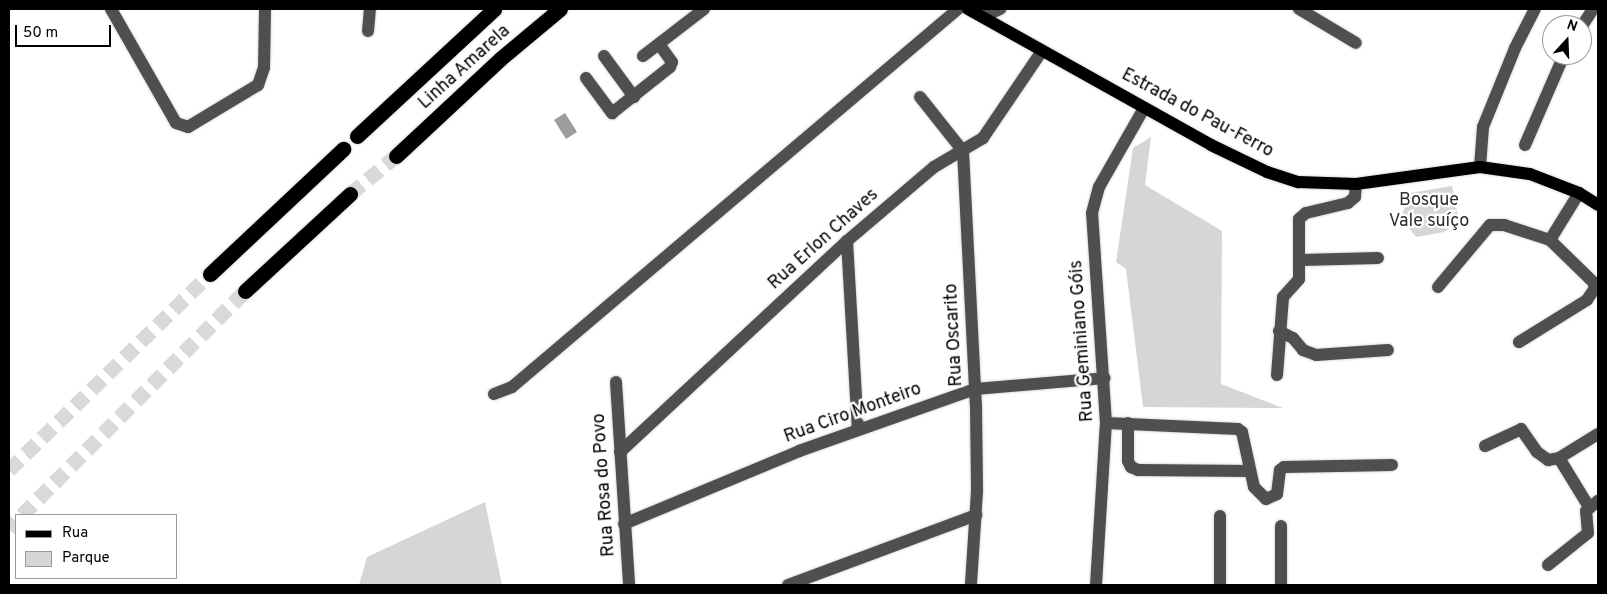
<!DOCTYPE html>
<meta charset="utf-8">
<style>
body{margin:0}
#map{position:relative;width:1607px;height:594px;overflow:hidden;background:#fff;font-family:Overpass,sans-serif}
div>[style]{position:absolute}
.green>*{inset:0;background:#d6d6d6}
.water>*{inset:0;background:#9d9d9d}
.highway-tunnel>*{height:15px;margin-top:-7.5px;transform-origin:0;background:repeating-linear-gradient(90deg,#d9d9d9 0 15px,transparent 0 23px)}
.roads{filter:drop-shadow(0 0 1px #dbdbdb) drop-shadow(0 0 1px #dbdbdb)}
.minor>*{height:12px;margin:-6px;padding:0 6px;transform-origin:6px;border-radius:6px;background:#4f4f4f}
.major>*{height:12px;margin:-6px;padding:0 6px;transform-origin:6px;border-radius:6px;background:#000}
.highway>*{height:15px;margin:-7.5px;padding:0 7.5px;transform-origin:7.5px;border-radius:7.5px;background:#000}
span{translate:-50% -50%;white-space:nowrap;text-align:center;line-height:1.15;-webkit-text-stroke:4.5px #fff;paint-order:stroke}
.street-label{font-size:18px;color:#000}
.park-label{font-size:18px;color:#2d2d2d}
.frame{position:absolute;inset:0;border:10px solid #000;pointer-events:none}
.legend{position:absolute;left:15px;top:514px;width:162px;height:65px;box-sizing:border-box;background:#fff;border:1px solid #999;margin:0;padding:6px 9px;list-style:none;font-size:15px;color:#000}
.legend li{display:flex;align-items:center;gap:10px;height:25px}
.legend b{width:25px;border:1px solid #999}
.north{position:absolute;left:1542px;top:15px;width:50px;height:50px;box-sizing:border-box;background:#fff;border:1px solid #999;border-radius:50%;rotate:20deg;font-size:14px;font-weight:700;line-height:20px;text-align:center;color:#000}
.north::after{content:'';display:block;margin:auto;width:18px;height:22px;background:#000;clip-path:polygon(50% 0,100% 100%,50% 72%,0 100%)}
.scale{position:absolute;left:15px;top:25px;width:96px;height:22px;box-sizing:border-box;border:2px solid #000;border-top:0;padding-left:6px;font-size:15px;line-height:18px;white-space:nowrap;color:#000;-webkit-text-stroke:4px #fff;paint-order:stroke}
</style>
<div id="map">
<div class="green">
<div style="clip-path:polygon(1151px 137px,1145px 185px,1222px 231px,1221px 384px,1283px 408px,1143px 407px,1126px 269px,1116px 262px,1133px 148px)"></div>
<div style="clip-path:polygon(1452px 186px,1459px 221px,1444px 232px,1416px 237px,1401px 218px,1410px 193px)"></div>
<div style="clip-path:polygon(485px 502px,502px 585px,359px 585px,367px 557px)"></div>
</div>
<div class="water">
<div style="clip-path:polygon(565px 113px,577px 132px,566px 139px,554px 120px)"></div>
</div>
<div class="highway-tunnel">
<div style="left:350px;top:194px;width:60px;rotate:-39.6deg"></div>
<div style="left:9px;top:470px;width:281px;rotate:-44.3deg"></div>
<div style="left:22px;top:515px;width:316px;rotate:-45.1deg"></div>
<div style="left:9px;top:529px;width:11px;rotate:-49deg"></div>
</div>
<div class="roads">
<div class="minor">
<div style="left:111px;top:9px;width:131px;rotate:60.3deg"></div>
<div style="left:176px;top:123px;width:13px;rotate:18deg"></div>
<div style="left:188px;top:127px;width:82px;rotate:-31deg"></div>
<div style="left:258px;top:85px;width:18px;rotate:-71deg"></div>
<div style="left:264px;top:68px;width:59px;rotate:-89deg"></div>
<div style="left:1299px;top:9px;width:66px;rotate:30.8deg"></div>
<div style="left:983px;top:17px;width:19px;rotate:-25deg"></div>
<div style="left:1582px;top:26px;width:20px;rotate:-57deg"></div>
<div style="left:368px;top:31px;width:22px;rotate:-85deg"></div>
<div style="left:604px;top:56px;width:51px;rotate:53.8deg"></div>
<div style="left:643px;top:56px;width:77px;rotate:-37.6deg"></div>
<div style="left:586px;top:78px;width:44px;rotate:53.4deg"></div>
<div style="left:612px;top:113px;width:74px;rotate:-38.4deg"></div>
<div style="left:670px;top:67px;width:5px;rotate:-68deg"></div>
<div style="left:672px;top:62px;width:22px;rotate:-126deg"></div>
<div style="left:920px;top:97px;width:69px;rotate:51.5deg"></div>
<div style="left:963px;top:151px;width:255px;rotate:87.1deg"></div>
<div style="left:976px;top:406px;width:85px;rotate:89.3deg"></div>
<div style="left:977px;top:491px;width:94px;rotate:93.7deg"></div>
<div style="left:1525px;top:145px;width:98px;rotate:-66.6deg"></div>
<div style="left:1480px;top:167px;width:40px;rotate:-85.7deg"></div>
<div style="left:1483px;top:127px;width:85px;rotate:-67.9deg"></div>
<div style="left:1515px;top:48px;width:44px;rotate:-62.9deg"></div>
<div style="left:1550px;top:240px;width:55px;rotate:-58.3deg"></div>
<div style="left:847px;top:241px;width:189px;rotate:86.7deg"></div>
<div style="left:1301px;top:260px;width:77px;rotate:-1.5deg"></div>
<div style="left:1438px;top:287px;width:81px;rotate:-50deg"></div>
<div style="left:1490px;top:225px;width:14px"></div>
<div style="left:1504px;top:225px;width:48px;rotate:18.1deg"></div>
<div style="left:1550px;top:240px;width:62px;rotate:44.3deg"></div>
<div style="left:1594px;top:283px;width:5px;rotate:79deg"></div>
<div style="left:1595px;top:288px;width:14px;rotate:124deg"></div>
<div style="left:1587px;top:300px;width:80px;rotate:148.3deg"></div>
<div style="left:1279px;top:331px;width:16px;rotate:27deg"></div>
<div style="left:1293px;top:338px;width:16px;rotate:50deg"></div>
<div style="left:1303px;top:350px;width:14px;rotate:21deg"></div>
<div style="left:1316px;top:355px;width:72px;rotate:-4deg"></div>
<div style="left:1277px;top:375px;width:78px;rotate:-85.6deg"></div>
<div style="left:1283px;top:297px;width:24px;rotate:-48deg"></div>
<div style="left:1299px;top:279px;width:60px;rotate:-90deg"></div>
<div style="left:1299px;top:219px;width:9px;rotate:-41deg"></div>
<div style="left:1306px;top:213px;width:43px;rotate:-13.4deg"></div>
<div style="left:1348px;top:203px;width:9px;rotate:-41deg"></div>
<div style="left:1355px;top:197px;width:13px;rotate:-86deg"></div>
<div style="left:616px;top:382px;width:203px;rotate:86.3deg"></div>
<div style="left:494px;top:394px;width:19px;rotate:-21deg"></div>
<div style="left:512px;top:387px;width:585px;rotate:-40.28deg"></div>
<div style="left:1106px;top:423px;width:132px;rotate:2.6deg"></div>
<div style="left:1238px;top:429px;width:5px;rotate:37deg"></div>
<div style="left:1242px;top:432px;width:56px;rotate:77.7deg"></div>
<div style="left:1254px;top:487px;width:17px;rotate:45deg"></div>
<div style="left:1266px;top:499px;width:12px;rotate:-24deg"></div>
<div style="left:1277px;top:494px;width:24px;rotate:-83deg"></div>
<div style="left:1280px;top:470px;width:5px;rotate:-37deg"></div>
<div style="left:1284px;top:467px;width:108px;rotate:-1.1deg"></div>
<div style="left:1128px;top:423px;width:38px;rotate:90deg"></div>
<div style="left:1128px;top:461px;width:7px;rotate:63deg"></div>
<div style="left:1131px;top:467px;width:8px;rotate:23deg"></div>
<div style="left:1138px;top:470px;width:112px;rotate:0.5deg"></div>
<div style="left:1485px;top:446px;width:40px;rotate:-25deg"></div>
<div style="left:1521px;top:429px;width:28px;rotate:55deg"></div>
<div style="left:1537px;top:452px;width:14px;rotate:36deg"></div>
<div style="left:1548px;top:460px;width:11px;rotate:-10deg"></div>
<div style="left:1559px;top:458px;width:46px;rotate:-31.6deg"></div>
<div style="left:620px;top:452px;width:310px;rotate:-42.9deg"></div>
<div style="left:847px;top:241px;width:114px;rotate:-40.4deg"></div>
<div style="left:934px;top:167px;width:57px;rotate:-30.6deg"></div>
<div style="left:983px;top:138px;width:105px;rotate:-55.9deg"></div>
<div style="left:1559px;top:458px;width:57px;rotate:58.5deg"></div>
<div style="left:624px;top:524px;width:190px;rotate:-22.6deg"></div>
<div style="left:799px;top:451px;width:187px;rotate:-19.4deg"></div>
<div style="left:975px;top:389px;width:130px;rotate:-4.8deg"></div>
<div style="left:1548px;top:565px;width:51px;rotate:-38.7deg"></div>
<div style="left:1588px;top:533px;width:22px;rotate:-95deg"></div>
<div style="left:1586px;top:511px;width:16px;rotate:-40deg"></div>
<div style="left:788px;top:585px;width:201px;rotate:-20.4deg"></div>
<div style="left:1096px;top:585px;width:162px;rotate:-86.5deg"></div>
<div style="left:1106px;top:423px;width:210px;rotate:-93.8deg"></div>
<div style="left:1092px;top:213px;width:27px;rotate:-75deg"></div>
<div style="left:1099px;top:187px;width:91px;rotate:-60.3deg"></div>
<div style="left:1220px;top:585px;width:69px;rotate:-90deg"></div>
<div style="left:1281px;top:585px;width:59px;rotate:-90deg"></div>
</div>
<div class="major">
<div style="left:968px;top:9px;width:278px;rotate:29.2deg"></div>
<div style="left:1211px;top:145px;width:62px;rotate:25.7deg"></div>
<div style="left:1267px;top:172px;width:33px;rotate:18deg"></div>
<div style="left:1298px;top:182px;width:58px;rotate:2deg"></div>
<div style="left:1356px;top:184px;width:125px;rotate:-7.8deg"></div>
<div style="left:1480px;top:167px;width:50px;rotate:8deg"></div>
<div style="left:1530px;top:174px;width:53px;rotate:21.2deg"></div>
<div style="left:1579px;top:193px;width:22px;rotate:32deg"></div>
</div>
<div class="highway">
<div style="left:357px;top:136px;width:187px;rotate:-42.8deg"></div>
<div style="left:396px;top:156px;width:142px;rotate:-43deg"></div>
<div style="left:500px;top:59px;width:78px;rotate:-39.8deg"></div>
<div style="left:210px;top:274px;width:183px;rotate:-43.2deg"></div>
<div style="left:245px;top:291px;width:143px;rotate:-42.7deg"></div>
</div>
</div>
<div class="street-label">
<span style="left:465px;top:68px;rotate:-42deg">Linha Amarela</span>
<span style="left:1197px;top:114px;rotate:28deg">Estrada do Pau-Ferro</span>
<span style="left:824px;top:240px;rotate:-42deg">Rua Erlon Chaves</span>
<span style="left:955px;top:335px;rotate:-93deg">Rua Oscarito</span>
<span style="left:1083px;top:341px;rotate:-94deg">Rua Geminiano Góis</span>
<span style="left:853px;top:414px;rotate:-20deg">Rua Ciro Monteiro</span>
<span style="left:605px;top:485px;rotate:-94deg">Rua Rosa do Povo</span>
</div>
<div class="park-label">
<span style="left:1429px;top:212px">Bosque<br>Vale suíço</span>
</div>
<div class="frame"></div>
<ul class="legend">
<li><b style="height:6px;background:#000"></b>Rua</li>
<li><b style="height:14px;background:#d6d6d6"></b>Parque</li>
</ul>
<div class="north">N</div>
<div class="scale">50 m</div>
</div>
